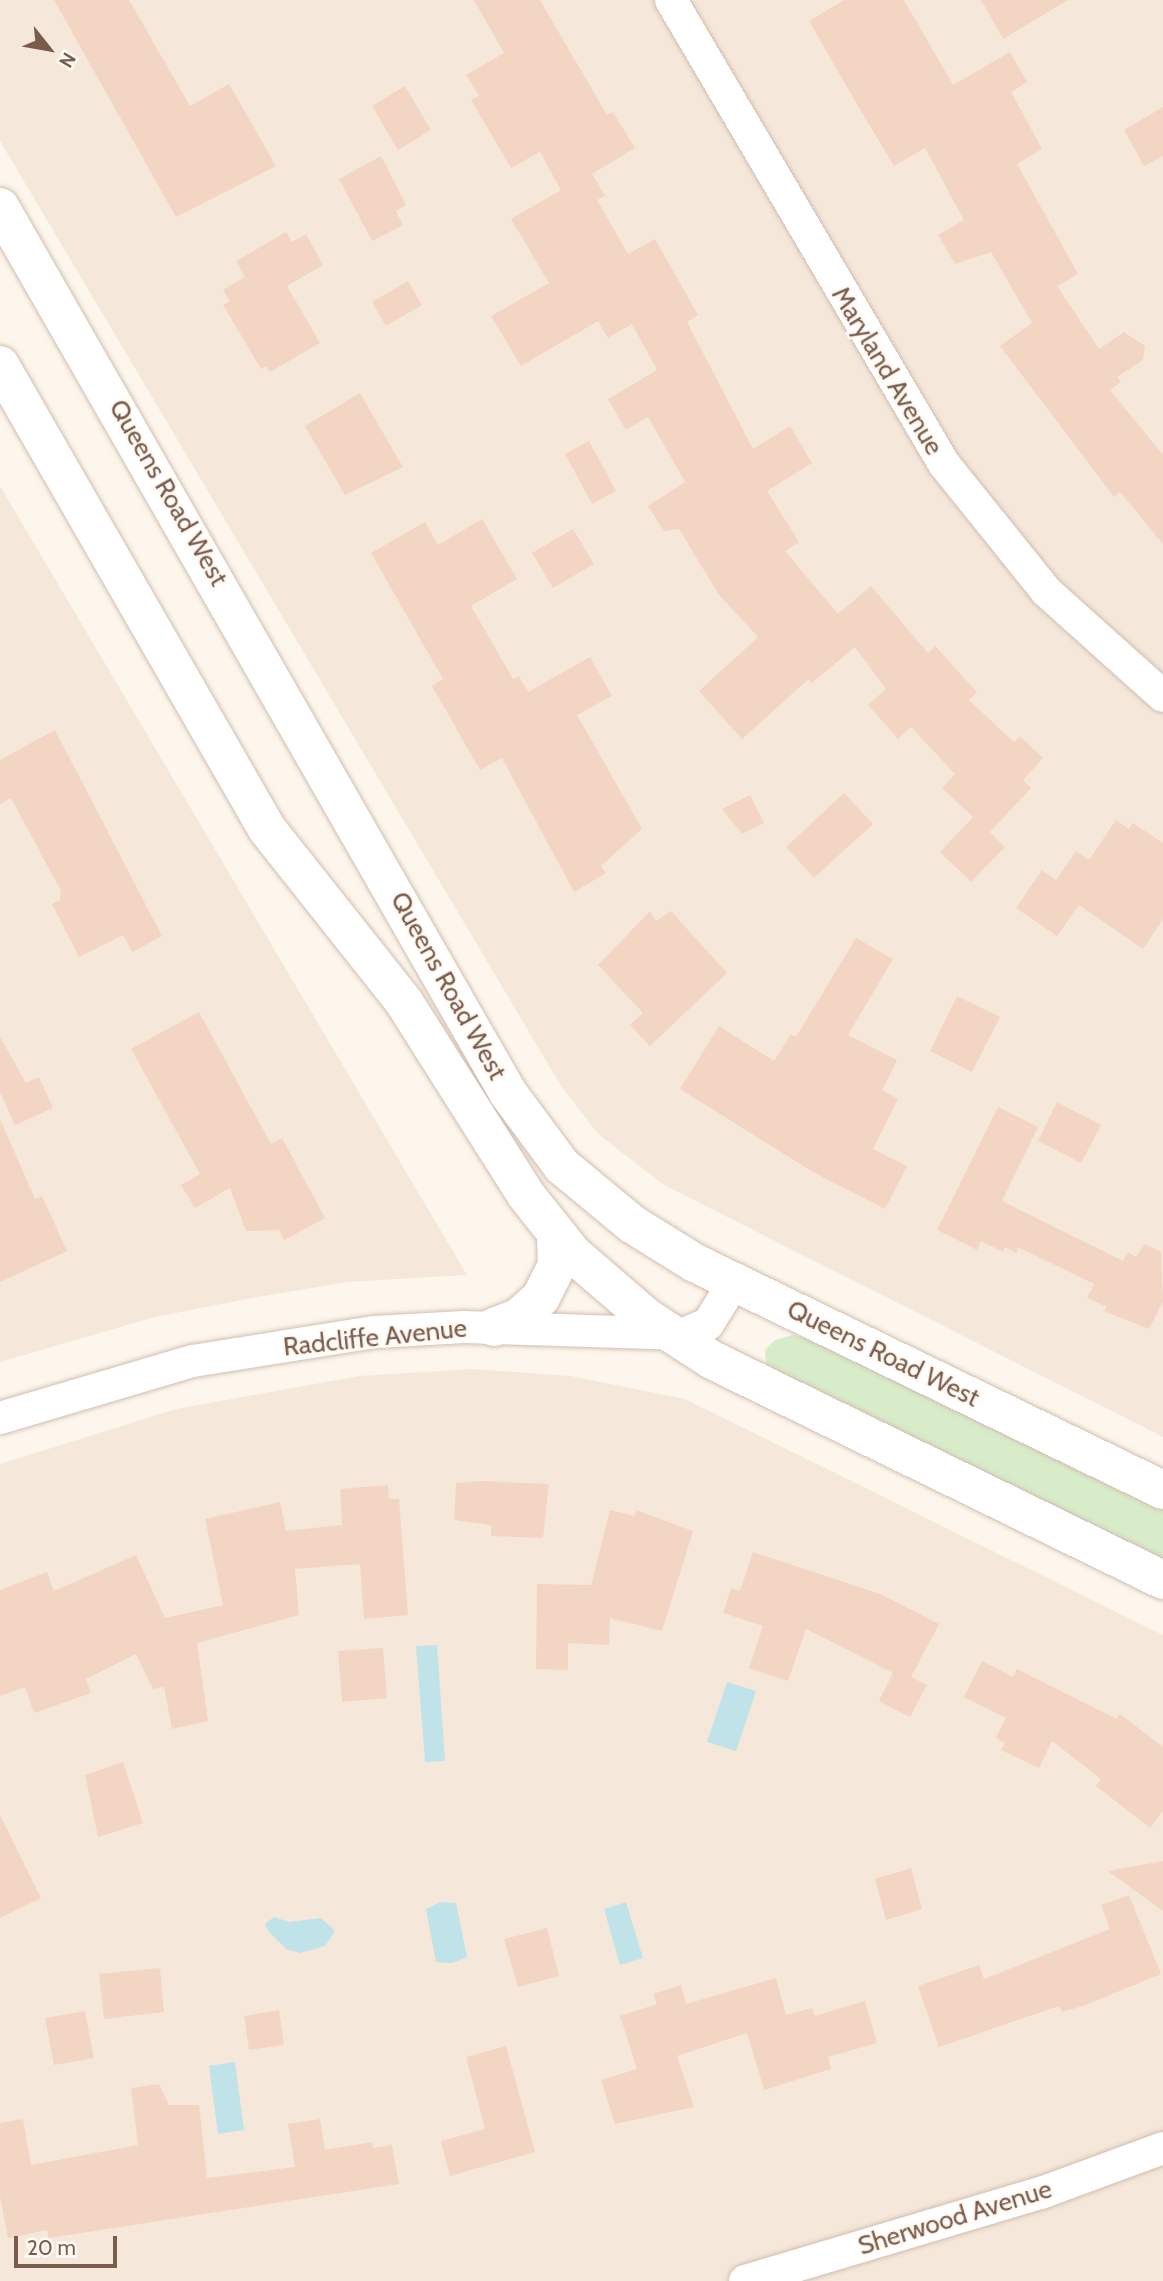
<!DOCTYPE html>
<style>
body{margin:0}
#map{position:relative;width:1163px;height:2281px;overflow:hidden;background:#fdf6ec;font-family:Cabin,sans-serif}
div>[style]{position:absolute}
.residential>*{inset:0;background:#f5e8da}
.green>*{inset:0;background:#d8ecc9}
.water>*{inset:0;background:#bfe3e8}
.building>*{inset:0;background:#f3d5c3}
.roads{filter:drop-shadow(0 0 2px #d1beb0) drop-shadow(0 0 2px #d1beb0)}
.street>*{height:32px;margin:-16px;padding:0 16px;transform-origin:16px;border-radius:16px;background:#fff}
.secondary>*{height:38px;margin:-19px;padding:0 19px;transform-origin:19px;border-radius:19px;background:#fff}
span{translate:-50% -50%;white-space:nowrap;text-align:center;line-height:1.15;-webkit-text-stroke:5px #fffaf3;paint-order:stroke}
.street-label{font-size:26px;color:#7a5c4d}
.north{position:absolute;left:14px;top:14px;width:70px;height:70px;-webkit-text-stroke:5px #fffaf3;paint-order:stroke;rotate:121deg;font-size:19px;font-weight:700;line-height:28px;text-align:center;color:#7a5c4d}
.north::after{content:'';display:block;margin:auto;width:24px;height:32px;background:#7a5c4d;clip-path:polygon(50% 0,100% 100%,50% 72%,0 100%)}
.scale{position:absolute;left:14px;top:2236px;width:103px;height:32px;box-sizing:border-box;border:4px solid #7a5c4d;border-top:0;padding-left:9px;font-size:21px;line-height:24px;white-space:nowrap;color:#7a5c4d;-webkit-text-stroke:5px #fffaf3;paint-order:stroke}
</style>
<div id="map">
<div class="residential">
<div style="clip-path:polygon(0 0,1163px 0,1163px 1437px,664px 1185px,598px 1134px,561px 1086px,0 141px)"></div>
<div style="clip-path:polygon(0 486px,467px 1275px,348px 1282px,252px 1298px,155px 1317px,0 1362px)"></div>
<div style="clip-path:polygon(472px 1369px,571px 1376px,685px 1399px,1163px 1635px,1163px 2281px,0 2281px,0 1464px,176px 1409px,359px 1376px)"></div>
</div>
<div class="green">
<div style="clip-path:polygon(793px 1335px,814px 1340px,1163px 1509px,1163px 1563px,767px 1372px,765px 1350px,775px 1340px)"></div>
</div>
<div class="water">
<div style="clip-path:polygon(437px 1645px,445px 1761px,425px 1762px,416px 1646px)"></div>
<div style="clip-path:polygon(727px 1682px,756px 1691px,736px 1751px,707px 1742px)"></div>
<div style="clip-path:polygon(441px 1902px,456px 1903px,467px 1957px,452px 1963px,436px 1962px,426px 1909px)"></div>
<div style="clip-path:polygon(626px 1902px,643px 1958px,620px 1965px,604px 1909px)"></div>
<div style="clip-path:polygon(274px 1917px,289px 1922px,321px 1918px,335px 1931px,325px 1946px,300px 1953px,286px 1949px,268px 1931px,265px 1924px)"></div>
<div style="clip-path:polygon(235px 2062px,244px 2130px,218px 2134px,209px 2066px)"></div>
</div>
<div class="building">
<div style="clip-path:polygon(54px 0,129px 0,190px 106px,229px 84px,276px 166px,176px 217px)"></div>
<div style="clip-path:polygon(474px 0,540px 0,607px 115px,613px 112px,635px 148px,592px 174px,605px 196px,597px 200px,628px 254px,655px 239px,698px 315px,687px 322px,753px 449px,790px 426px,812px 463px,767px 491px,799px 542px,785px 551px,838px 614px,871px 586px,928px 653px,935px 646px,977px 692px,969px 700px,1014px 742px,1020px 736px,1043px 758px,1023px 780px,1031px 788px,990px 832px,1005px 847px,971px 882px,940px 852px,973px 817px,942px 788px,955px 774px,911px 727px,898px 739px,868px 705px,886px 689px,855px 647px,812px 683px,809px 679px,742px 739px,699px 691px,758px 637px,719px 595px,679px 529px,664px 531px,648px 506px,685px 482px,648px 417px,626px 430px,608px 399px,657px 370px,632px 324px,608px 338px,598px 321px,521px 366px,491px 316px,549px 283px,511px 219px,561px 190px,540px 152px,511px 168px,471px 100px,479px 96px,466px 75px,504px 53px)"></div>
<div style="clip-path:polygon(844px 0,904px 0,953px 85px,1010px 52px,1027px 82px,1011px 92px,1042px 149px,1017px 164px,1078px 274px,1057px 286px,1099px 349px,1124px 332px,1145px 346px,1143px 360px,1117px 377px,1121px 382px,1110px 390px,1163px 455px,1163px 544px,1120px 492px,1114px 497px,1000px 346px,1032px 323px,991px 252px,955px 264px,938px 235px,964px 220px,925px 148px,894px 166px,858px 106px,809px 21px)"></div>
<div style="clip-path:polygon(981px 0,1068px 0,1003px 39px)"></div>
<div style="clip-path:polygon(405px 86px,431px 130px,398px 150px,372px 106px)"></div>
<div style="clip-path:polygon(1163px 107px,1163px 156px,1144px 166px,1124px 130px)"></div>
<div style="clip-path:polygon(381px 156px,406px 205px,396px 211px,403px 225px,372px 241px,339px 179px)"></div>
<div style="clip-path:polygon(286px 232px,292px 242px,306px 234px,323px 265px,287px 286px,320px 343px,270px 372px,266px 366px,261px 369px,223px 305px,230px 301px,223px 290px,245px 277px,236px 261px)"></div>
<div style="clip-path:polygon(408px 281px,422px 305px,386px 326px,372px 302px)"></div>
<div style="clip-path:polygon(360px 393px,403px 467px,345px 495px,305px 426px)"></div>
<div style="clip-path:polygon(589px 441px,616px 491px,592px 504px,565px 454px)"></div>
<div style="clip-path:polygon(482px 519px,517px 579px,471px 606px,513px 679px,519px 676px,528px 692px,590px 657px,612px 696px,577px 715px,642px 829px,601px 866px,606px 873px,574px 892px,502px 758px,480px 770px,432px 686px,443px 679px,371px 553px,425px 522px,438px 545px)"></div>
<div style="clip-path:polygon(573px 529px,594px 564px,553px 588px,532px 553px)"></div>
<div style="clip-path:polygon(55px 730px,162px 936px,132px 952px,123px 935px,79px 957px,52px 904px,60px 900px,61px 891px,11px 798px,0 804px,0 760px)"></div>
<div style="clip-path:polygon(844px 793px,873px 824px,814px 878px,786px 847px)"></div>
<div style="clip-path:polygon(750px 795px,764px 823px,742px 834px,722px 809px)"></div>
<div style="clip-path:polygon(1116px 820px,1129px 829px,1133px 823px,1163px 843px,1163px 919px,1143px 949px,1079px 905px,1057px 936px,1016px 908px,1042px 870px,1056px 880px,1076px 851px,1089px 860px)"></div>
<div style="clip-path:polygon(650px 911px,656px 921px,671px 911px,727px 973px,650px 1046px,630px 1025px,643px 1013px,598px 965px)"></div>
<div style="clip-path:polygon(856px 938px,893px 959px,848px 1035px,897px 1060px,882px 1090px,898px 1099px,873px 1149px,907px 1166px,885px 1209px,813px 1172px,680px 1089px,719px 1026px,774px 1061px,791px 1034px,796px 1037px)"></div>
<div style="clip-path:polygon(957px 996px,1000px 1017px,972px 1072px,930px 1051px)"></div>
<div style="clip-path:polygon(199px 1012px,271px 1144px,282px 1138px,325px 1218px,284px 1240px,279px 1230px,246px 1231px,230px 1188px,195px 1208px,181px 1185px,200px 1174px,131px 1049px)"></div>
<div style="clip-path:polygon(0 1037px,26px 1083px,39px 1077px,53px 1108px,15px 1125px,0 1092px)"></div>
<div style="clip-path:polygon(1057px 1102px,1101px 1125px,1081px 1163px,1038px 1141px)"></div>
<div style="clip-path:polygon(998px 1107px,1038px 1127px,1002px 1201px,1123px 1261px,1128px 1252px,1136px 1257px,1145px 1244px,1161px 1252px,1163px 1301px,1149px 1329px,1104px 1311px,1107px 1307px,1087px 1298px,1094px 1284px,1018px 1247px,1016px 1253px,1005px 1247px,1003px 1252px,981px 1241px,977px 1250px,937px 1230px)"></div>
<div style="clip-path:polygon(0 1119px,35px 1199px,42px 1196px,67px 1251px,0 1282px)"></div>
<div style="clip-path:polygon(482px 1481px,549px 1484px,543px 1538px,491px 1536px,491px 1525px,454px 1520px,456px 1483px)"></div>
<div style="clip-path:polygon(388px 1485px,389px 1499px,399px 1499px,408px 1615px,364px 1619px,360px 1564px,295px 1569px,299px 1615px,197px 1643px,208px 1721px,172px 1729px,164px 1687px,153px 1689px,136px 1654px,86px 1679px,91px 1693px,34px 1713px,25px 1687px,0 1696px,0 1590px,47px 1572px,54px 1591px,136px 1555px,165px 1618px,223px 1605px,205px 1519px,280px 1502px,286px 1531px,342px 1525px,340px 1489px)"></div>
<div style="clip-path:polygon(610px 1510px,635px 1516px,636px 1510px,693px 1531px,662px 1631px,610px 1618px,609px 1645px,568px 1643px,568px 1670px,536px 1669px,537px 1584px,591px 1585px)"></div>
<div style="clip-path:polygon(753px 1552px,880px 1594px,939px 1624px,911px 1677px,927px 1685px,910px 1717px,879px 1701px,893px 1673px,806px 1629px,788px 1681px,749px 1668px,763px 1626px,723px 1613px,731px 1588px,740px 1591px)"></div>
<div style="clip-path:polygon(383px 1648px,387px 1698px,342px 1702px,338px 1651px)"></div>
<div style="clip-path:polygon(982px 1661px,1013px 1677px,1017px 1669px,1117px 1719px,1120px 1714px,1163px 1747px,1163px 1811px,1150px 1828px,1096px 1786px,1101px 1779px,1052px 1741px,1039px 1768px,1001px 1750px,1005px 1743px,996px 1738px,1006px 1718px,964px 1697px)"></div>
<div style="clip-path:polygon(123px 1762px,143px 1823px,98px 1837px,85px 1775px)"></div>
<div style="clip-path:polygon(0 1815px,41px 1898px,0 1918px)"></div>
<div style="clip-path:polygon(1163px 1861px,1163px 1911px,1108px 1871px)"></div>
<div style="clip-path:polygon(911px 1868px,922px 1909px,886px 1920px,875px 1879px)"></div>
<div style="clip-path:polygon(1129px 1895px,1161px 1974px,1083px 2006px,1062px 2012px,1059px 2006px,939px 2047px,918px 1986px,979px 1965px,984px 1979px,1110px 1929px,1101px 1905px)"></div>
<div style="clip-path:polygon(547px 1928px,559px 1976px,518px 1987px,504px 1939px)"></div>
<div style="clip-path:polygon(160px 1968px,164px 2012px,104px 2019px,99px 1974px)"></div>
<div style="clip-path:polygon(776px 1978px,786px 2015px,812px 2008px,815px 2016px,865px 2001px,877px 2043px,828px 2057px,831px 2069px,764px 2090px,747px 2033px,677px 2056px,694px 2107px,615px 2124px,601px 2080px,637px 2069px,620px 2016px,657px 2004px,653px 1994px,681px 1985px,686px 2004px)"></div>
<div style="clip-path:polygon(279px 2010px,284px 2045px,249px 2050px,244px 2016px)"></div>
<div style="clip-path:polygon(85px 2011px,94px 2058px,54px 2065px,45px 2018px)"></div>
<div style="clip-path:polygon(506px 2046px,535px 2152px,450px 2176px,441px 2141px,485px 2129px,466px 2057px)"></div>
<div style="clip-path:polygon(159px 2084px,169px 2105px,199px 2105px,207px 2178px,295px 2167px,288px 2124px,320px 2119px,325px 2150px,372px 2142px,373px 2148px,392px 2145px,399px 2184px,49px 2238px,47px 2230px,8px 2238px,0 2196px,0 2123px,23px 2119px,31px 2165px,138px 2145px,131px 2088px)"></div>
</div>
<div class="roads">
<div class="street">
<div style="left:671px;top:0;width:538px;rotate:59.53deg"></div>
<div style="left:944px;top:464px;width:163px;rotate:51.2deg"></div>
<div style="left:1046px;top:591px;width:157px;rotate:41.9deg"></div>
<div style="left:0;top:1418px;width:201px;rotate:-16.5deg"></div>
<div style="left:193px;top:1361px;width:184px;rotate:-9.1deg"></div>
<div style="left:375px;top:1332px;width:89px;rotate:-3.2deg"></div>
<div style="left:464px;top:1327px;width:220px;rotate:1.8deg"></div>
<div style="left:684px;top:1334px;width:26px;rotate:-23deg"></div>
<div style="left:708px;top:1324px;width:49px;rotate:-58.2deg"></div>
<div style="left:745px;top:2281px;width:309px;rotate:-16.6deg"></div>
<div style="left:1041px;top:2193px;width:130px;rotate:-20.2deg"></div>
</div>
<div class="secondary">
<div style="left:0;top:207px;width:1021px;rotate:60.17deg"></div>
<div style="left:508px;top:1093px;width:91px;rotate:53.5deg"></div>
<div style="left:562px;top:1166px;width:91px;rotate:39.6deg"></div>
<div style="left:632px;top:1224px;width:74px;rotate:31.8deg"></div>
<div style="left:695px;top:1263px;width:520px;rotate:25.88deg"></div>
<div style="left:0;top:365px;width:535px;rotate:60.08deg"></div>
<div style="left:267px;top:829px;width:221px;rotate:51.6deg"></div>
<div style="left:404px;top:1002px;width:228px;rotate:57.7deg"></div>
<div style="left:526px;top:1195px;width:75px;rotate:51.5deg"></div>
<div style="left:573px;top:1254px;width:96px;rotate:40.8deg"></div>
<div style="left:646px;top:1317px;width:79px;rotate:33.1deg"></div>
<div style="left:712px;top:1360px;width:502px;rotate:26deg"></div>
<div style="left:494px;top:1327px;width:26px;rotate:-21deg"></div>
<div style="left:518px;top:1318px;width:31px;rotate:-42deg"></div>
<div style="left:541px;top:1297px;width:36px;rotate:-63deg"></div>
<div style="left:557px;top:1265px;width:30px;rotate:-92deg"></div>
</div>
</div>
<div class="street-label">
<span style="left:887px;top:371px;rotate:59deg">Maryland Avenue</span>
<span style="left:168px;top:493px;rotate:60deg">Queens Road West</span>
<span style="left:448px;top:986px;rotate:61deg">Queens Road West</span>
<span style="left:375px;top:1338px;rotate:-6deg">Radcliffe Avenue</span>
<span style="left:883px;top:1354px;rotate:26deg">Queens Road West</span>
<span style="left:955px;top:2218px;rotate:-17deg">Sherwood Avenue</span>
</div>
<div class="north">N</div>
<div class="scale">20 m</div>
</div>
